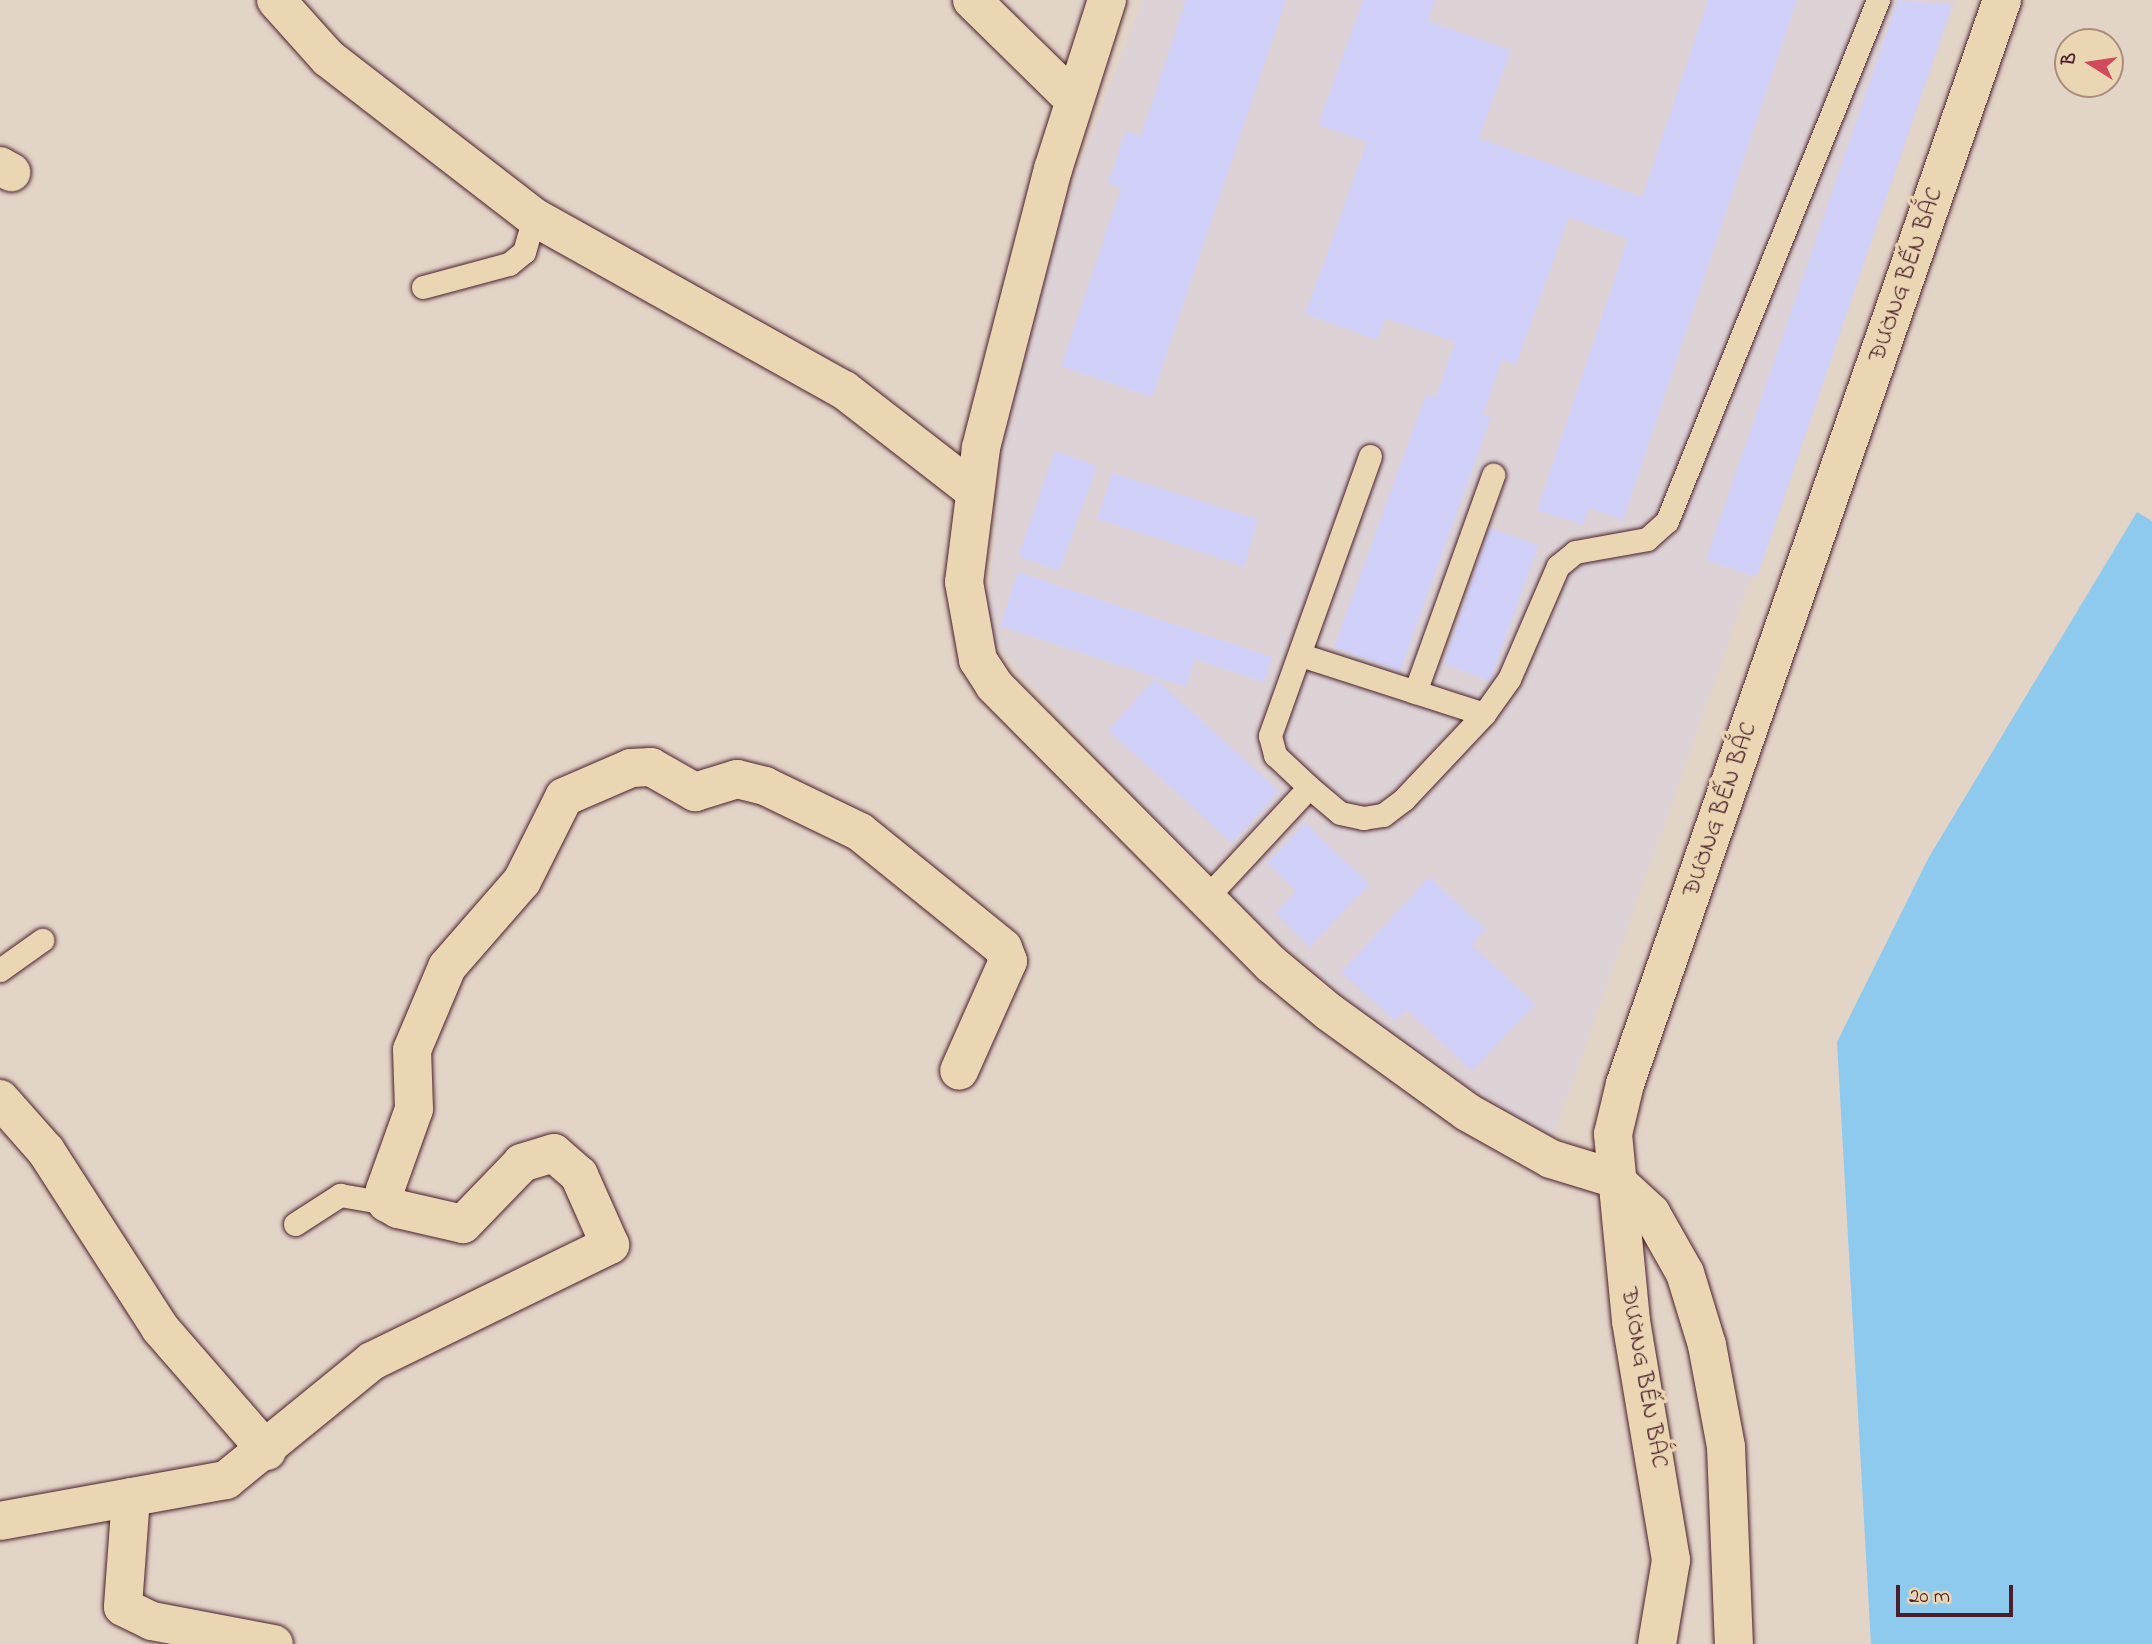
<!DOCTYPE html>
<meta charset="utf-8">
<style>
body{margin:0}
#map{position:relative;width:2152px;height:1644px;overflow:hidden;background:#e3d4c8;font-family:"Indie Flower",sans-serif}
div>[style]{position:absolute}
.built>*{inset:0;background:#ddd3d6}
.water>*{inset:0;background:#8ec9ee}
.building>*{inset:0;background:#d0d0f8}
.roads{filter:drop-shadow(0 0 2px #4a1f2b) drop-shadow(0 0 2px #4a1f2b)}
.lane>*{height:23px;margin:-11.5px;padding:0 11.5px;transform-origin:11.5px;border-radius:11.5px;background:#ebd6b4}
.street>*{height:38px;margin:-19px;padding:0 19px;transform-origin:19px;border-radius:19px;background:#ebd6b4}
.secondary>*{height:38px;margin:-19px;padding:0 19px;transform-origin:19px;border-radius:19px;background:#ebd6b4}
span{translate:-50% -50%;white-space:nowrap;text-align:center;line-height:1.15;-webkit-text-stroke:7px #ebd6b4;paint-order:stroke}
.street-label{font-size:24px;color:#4a1f2b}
.north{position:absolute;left:2054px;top:28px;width:70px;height:70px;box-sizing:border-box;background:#ebd6b4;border:2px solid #ab8d7d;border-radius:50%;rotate:282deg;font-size:19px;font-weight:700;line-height:28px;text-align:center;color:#4a1f2b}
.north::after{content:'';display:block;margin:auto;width:24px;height:32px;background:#d1495b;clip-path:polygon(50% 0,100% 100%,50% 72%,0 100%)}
.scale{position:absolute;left:1896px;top:1585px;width:117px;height:32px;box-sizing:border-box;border:4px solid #4a1f2b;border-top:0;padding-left:9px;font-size:21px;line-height:24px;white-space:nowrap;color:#4a1f2b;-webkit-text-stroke:5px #ebd6b4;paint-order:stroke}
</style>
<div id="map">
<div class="built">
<div style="clip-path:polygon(1142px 0,1956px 0,1553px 1137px,1426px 1067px,1281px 944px,1182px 849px,986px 636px,1004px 423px,1063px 209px)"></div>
</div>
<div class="water">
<div style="clip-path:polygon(2137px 512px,2152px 521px,2152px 1644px,1871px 1644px,1837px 1042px,1929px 857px)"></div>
</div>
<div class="building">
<div style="clip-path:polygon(1186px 0,1286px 0,1152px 397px,1061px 366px,1121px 188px,1108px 183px,1126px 131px,1141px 136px)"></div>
<div style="clip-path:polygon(1363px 0,1435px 0,1428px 21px,1511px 50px,1479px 138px,1642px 197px,1708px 0,1797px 0,1623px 520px,1589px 508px,1583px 525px,1537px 510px,1628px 239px,1569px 217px,1516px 365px,1502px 360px,1483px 414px,1491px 417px,1400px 671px,1334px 647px,1426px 394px,1436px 397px,1455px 342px,1385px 318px,1377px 340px,1305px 314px,1367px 142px,1318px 125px)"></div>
<div style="clip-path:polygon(1898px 0,1952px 5px,1757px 577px,1706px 560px)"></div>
<div style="clip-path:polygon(1055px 451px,1097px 466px,1059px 571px,1018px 556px)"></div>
<div style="clip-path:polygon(1112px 473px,1258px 519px,1244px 566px,1097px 519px)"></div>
<div style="clip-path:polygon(1490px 528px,1538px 545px,1490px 681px,1444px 664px)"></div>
<div style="clip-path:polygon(1018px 572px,1272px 657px,1264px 682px,1195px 659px,1186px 687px,1000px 626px)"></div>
<div style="clip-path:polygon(1155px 678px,1279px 791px,1232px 843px,1108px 730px)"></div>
<div style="clip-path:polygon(1305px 823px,1369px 884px,1310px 947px,1275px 913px,1296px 891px,1267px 863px)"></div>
<div style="clip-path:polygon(1429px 877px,1486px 929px,1472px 945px,1535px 1004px,1472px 1071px,1406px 1009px,1395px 1021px,1341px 972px)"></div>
</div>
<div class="roads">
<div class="lane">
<div style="left:423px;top:287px;width:89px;rotate:-15deg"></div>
<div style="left:509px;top:264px;width:19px;rotate:-39deg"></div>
<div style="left:524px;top:252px;width:36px;rotate:-74deg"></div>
<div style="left:1370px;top:456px;width:297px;rotate:109.7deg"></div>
<div style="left:1270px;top:736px;width:20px;rotate:75deg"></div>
<div style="left:1275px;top:755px;width:47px;rotate:43.3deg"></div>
<div style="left:1309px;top:787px;width:40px;rotate:40deg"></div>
<div style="left:1340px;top:813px;width:24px;rotate:12deg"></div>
<div style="left:1363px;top:818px;width:20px;rotate:-9deg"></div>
<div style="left:1383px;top:815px;width:26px;rotate:-37deg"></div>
<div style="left:1404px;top:799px;width:117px;rotate:-46.7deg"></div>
<div style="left:1484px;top:714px;width:43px;rotate:-54.5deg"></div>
<div style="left:1509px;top:679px;width:123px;rotate:-66.6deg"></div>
<div style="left:1558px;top:566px;width:22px;rotate:-39deg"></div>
<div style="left:1575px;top:552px;width:73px;rotate:-10.2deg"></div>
<div style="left:1647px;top:539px;width:27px;rotate:-42deg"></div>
<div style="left:1667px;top:521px;width:562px;rotate:-67.95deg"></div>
<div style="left:1301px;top:655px;width:192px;rotate:17.9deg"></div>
<div style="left:1415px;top:692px;width:231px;rotate:-70.2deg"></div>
<div style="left:1206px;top:898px;width:151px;rotate:-47.1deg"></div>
<div style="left:0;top:970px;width:52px;rotate:-35.5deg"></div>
<div style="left:295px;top:1224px;width:54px;rotate:-32.8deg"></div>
<div style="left:340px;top:1195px;width:48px;rotate:9.7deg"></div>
</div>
<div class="street">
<div style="left:276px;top:0;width:78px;rotate:48.1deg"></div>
<div style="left:328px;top:58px;width:260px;rotate:37.7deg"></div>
<div style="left:534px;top:217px;width:355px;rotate:29.2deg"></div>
<div style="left:844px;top:390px;width:165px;rotate:37.8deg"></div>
<div style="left:972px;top:0;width:143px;rotate:44.4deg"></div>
<div style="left:1107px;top:0;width:177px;rotate:107.7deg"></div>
<div style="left:1053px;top:169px;width:288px;rotate:104.5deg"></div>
<div style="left:981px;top:448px;width:135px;rotate:97.2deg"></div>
<div style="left:964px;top:582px;width:79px;rotate:79.8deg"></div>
<div style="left:978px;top:660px;width:30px;rotate:57deg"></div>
<div style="left:994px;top:685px;width:393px;rotate:45.2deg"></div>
<div style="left:1271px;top:964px;width:75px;rotate:39.6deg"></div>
<div style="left:1329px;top:1012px;width:170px;rotate:35.9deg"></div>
<div style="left:1467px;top:1112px;width:96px;rotate:29.2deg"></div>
<div style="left:1551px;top:1159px;width:65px;rotate:17deg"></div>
<div style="left:1613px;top:1178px;width:52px;rotate:42.6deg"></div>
<div style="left:1651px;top:1213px;width:69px;rotate:60.5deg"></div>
<div style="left:1685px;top:1273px;width:75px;rotate:73deg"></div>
<div style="left:1707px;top:1345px;width:104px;rotate:79.4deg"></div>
<div style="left:1726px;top:1447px;width:197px;rotate:87.7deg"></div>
<div style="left:0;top:166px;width:13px;rotate:29deg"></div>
<div style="left:0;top:1099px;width:69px;rotate:48.5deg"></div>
<div style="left:46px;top:1151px;width:211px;rotate:57.2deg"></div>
<div style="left:160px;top:1328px;width:163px;rotate:49deg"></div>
<div style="left:131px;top:1497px;width:110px;rotate:94.2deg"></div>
<div style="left:123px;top:1607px;width:32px;rotate:26deg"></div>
<div style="left:152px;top:1621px;width:124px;rotate:10.7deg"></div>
<div style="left:0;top:1521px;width:230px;rotate:-10.3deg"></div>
<div style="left:226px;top:1480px;width:188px;rotate:-39.2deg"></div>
<div style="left:372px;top:1361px;width:265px;rotate:-26deg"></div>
<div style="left:610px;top:1245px;width:77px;rotate:-113.9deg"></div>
<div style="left:579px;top:1175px;width:33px;rotate:-139deg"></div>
<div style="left:554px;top:1153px;width:34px;rotate:163deg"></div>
<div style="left:522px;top:1163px;width:85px;rotate:134deg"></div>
<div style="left:463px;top:1224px;width:67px;rotate:-167deg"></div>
<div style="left:398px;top:1209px;width:13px;rotate:-151deg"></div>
<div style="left:387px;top:1203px;width:13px;rotate:-99deg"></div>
<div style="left:385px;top:1190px;width:86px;rotate:-70.3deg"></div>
<div style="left:414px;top:1109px;width:59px;rotate:-91.9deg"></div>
<div style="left:412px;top:1050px;width:90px;rotate:-67.1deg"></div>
<div style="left:447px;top:967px;width:114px;rotate:-48.9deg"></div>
<div style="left:522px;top:881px;width:94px;rotate:-63.4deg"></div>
<div style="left:564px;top:797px;width:73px;rotate:-23.4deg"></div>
<div style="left:631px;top:768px;width:20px;rotate:-3deg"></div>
<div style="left:651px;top:767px;width:51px;rotate:29.6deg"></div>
<div style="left:695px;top:792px;width:44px;rotate:-17.2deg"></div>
<div style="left:737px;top:779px;width:29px;rotate:14deg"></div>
<div style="left:765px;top:786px;width:106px;rotate:25.8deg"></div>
<div style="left:860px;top:832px;width:184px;rotate:39deg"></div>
<div style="left:1003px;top:948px;width:14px;rotate:69deg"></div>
<div style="left:1008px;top:961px;width:120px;rotate:114deg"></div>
</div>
<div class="secondary">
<div style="left:1657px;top:1644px;width:85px;rotate:-80.5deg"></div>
<div style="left:1671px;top:1560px;width:242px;rotate:-99.5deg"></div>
<div style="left:1631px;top:1321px;width:188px;rotate:-95.5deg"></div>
<div style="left:1613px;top:1134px;width:51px;rotate:-76.5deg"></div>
<div style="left:1625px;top:1084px;width:1148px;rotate:-70.82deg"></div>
</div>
</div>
<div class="street-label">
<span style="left:1907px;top:275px;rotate:-71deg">ĐƯỜNG BẾN BẮC</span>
<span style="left:1721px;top:810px;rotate:-71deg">ĐƯỜNG BẾN BẮC</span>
<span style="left:1643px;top:1378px;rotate:80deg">ĐƯỜNG BẾN BẮC</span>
</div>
<div class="north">B</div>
<div class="scale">20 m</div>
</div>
